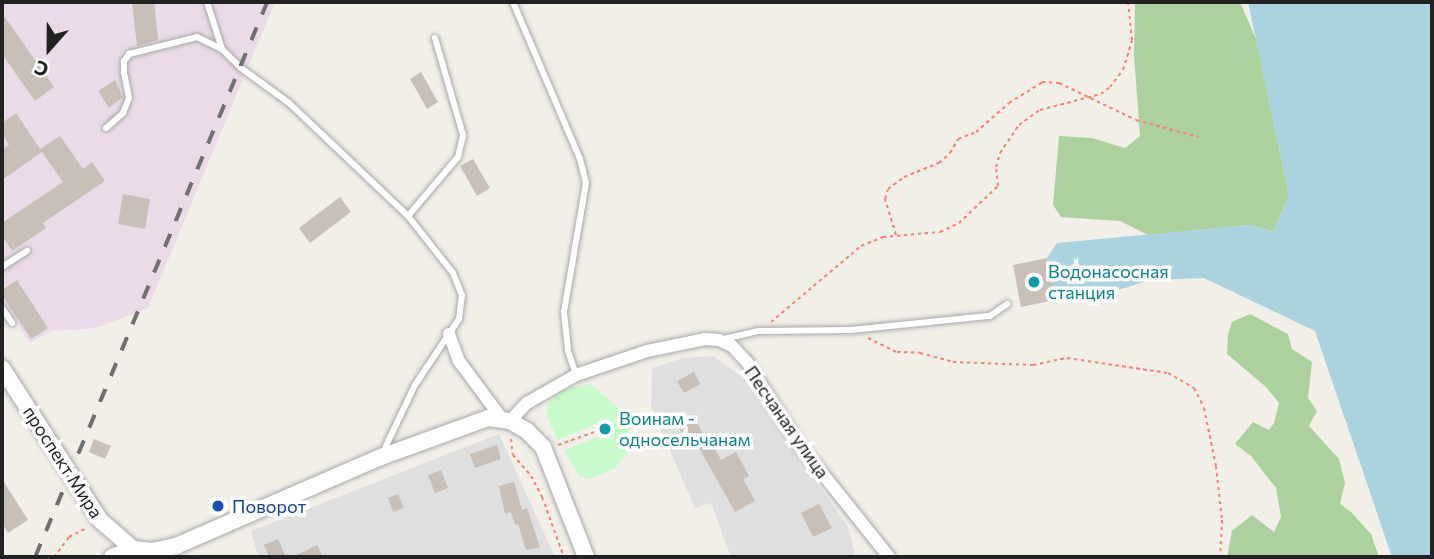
<!DOCTYPE html>
<meta charset="utf-8">
<style>
body{margin:0}
#map{position:relative;width:1434px;height:559px;overflow:hidden;background:#f2efe9;font-family:Commissioner,sans-serif}
div>[style]{position:absolute}
.residential>*{inset:0;background:#e0dfdf}
.industrial>*{inset:0;background:#ebdbe8}
.forest>*{inset:0;background:#add19e}
.park>*{inset:0;background:#c8facc}
.water>*{inset:0;background:#aad3df}
.building>*{inset:0;background:#c7bfb8}
.path>*{height:2px;margin-top:-1px;transform-origin:0;background:repeating-linear-gradient(90deg,#fa8072 0 3.5px,transparent 0 7px)}
.roads{filter:drop-shadow(0 0 2px #a9a9a9) drop-shadow(0 0 2px #a9a9a9)}
.service>*{height:6px;margin:-3px;padding:0 3px;transform-origin:3px;border-radius:3px;background:#fff}
.minor>*{height:12px;margin:-6px;padding:0 6px;transform-origin:6px;border-radius:6px;background:#fff}
.tertiary>*{height:16px;margin:-8px;padding:0 8px;transform-origin:8px;border-radius:8px;background:#fff}
.rail>*{height:3.5px;margin-top:-1.75px;transform-origin:0;background:repeating-linear-gradient(90deg,#707070 0 14px,transparent 0 28px)}
.dots>*{width:19px;height:19px;translate:-50% -50%;box-sizing:border-box;border:4px solid #fff;border-radius:50%}
span{translate:-50% -50%;white-space:nowrap;text-align:center;line-height:1.15;-webkit-text-stroke:7px #fff;paint-order:stroke}
.culture-label{font-size:18px;color:#0d838f}
.left{translate:0 -50%;text-align:left}
.street-label{font-size:18px;color:#222}
.transit-label{font-size:18px;color:#164399}
.frame{position:absolute;inset:0;border:4px solid #222;pointer-events:none}
.north{position:absolute;left:14px;top:14px;width:70px;height:70px;-webkit-text-stroke:5px #fff;paint-order:stroke;rotate:201deg;font-size:19px;font-weight:700;line-height:28px;text-align:center;color:#222}
.north::after{content:'';display:block;margin:auto;width:24px;height:32px;background:#222;clip-path:polygon(50% 0,100% 100%,50% 72%,0 100%)}
</style>
<div id="map">
<div class="residential">
<div style="clip-path:polygon(714px 356px,744px 379px,848px 527px,856px 557px,731px 557px,711px 503px,695px 508px,651px 407px,652px 368px,683px 358px)"></div>
<div style="clip-path:polygon(499px 434px,555px 557px,258px 557px,251px 531px)"></div>
</div>
<div class="industrial">
<div style="clip-path:polygon(2px 2px,275px 2px,148px 308px,96px 328px,52px 331px,30px 343px,2px 301px)"></div>
</div>
<div class="forest">
<div style="clip-path:polygon(1135px 2px,1240px 2px,1256px 39px,1289px 196px,1273px 232px,1250px 225px,1148px 235px,1120px 221px,1061px 217px,1053px 205px,1059px 136px,1092px 138px,1125px 148px,1140px 136px,1134px 55px)"></div>
<div style="clip-path:polygon(1250px 314px,1288px 334px,1292px 349px,1312px 362px,1308px 398px,1317px 411px,1309px 426px,1339px 459px,1345px 483px,1340px 504px,1351px 512px,1371px 534px,1379px 557px,1227px 557px,1232px 531px,1252px 515px,1274px 532px,1281px 517px,1276px 488px,1251px 456px,1235px 444px,1253px 422px,1269px 430px,1274px 423px,1279px 403px,1266px 387px,1227px 354px,1228px 334px,1232px 322px)"></div>
</div>
<div class="park">
<div style="clip-path:polygon(591px 384px,620px 409px,630px 430px,630px 450px,614px 469px,590px 479px,579px 476px,564px 450px,601px 436px,603px 440px,614px 436px,608px 419px,558px 440px,547px 416px,548px 404px,557px 394px,568px 388px)"></div>
</div>
<div class="water">
<div style="clip-path:polygon(1248px 2px,1432px 2px,1432px 557px,1392px 557px,1315px 331px,1204px 278px,1150px 280px,1083px 301px,1055px 300px,1047px 258px,1057px 243px,1250px 225px,1273px 232px,1289px 196px)"></div>
</div>
<div class="building">
<div style="clip-path:polygon(132px 2px,154px 2px,158px 40px,137px 46px)"></div>
<div style="clip-path:polygon(2px 13px,54px 87px,35px 101px,2px 54px)"></div>
<div style="clip-path:polygon(421px 72px,438px 102px,427px 109px,410px 79px)"></div>
<div style="clip-path:polygon(115px 80px,123px 97px,109px 108px,98px 91px)"></div>
<div style="clip-path:polygon(16px 113px,40px 149px,60px 136px,83px 169px,92px 162px,105px 181px,43px 223px,46px 228px,12px 251px,2px 236px,2px 223px,63px 182px,42px 152px,2px 180px,2px 150px,9px 145px,2px 134px,2px 123px)"></div>
<div style="clip-path:polygon(473px 159px,490px 188px,477px 196px,460px 166px)"></div>
<div style="clip-path:polygon(123px 194px,150px 199px,145px 229px,118px 224px)"></div>
<div style="clip-path:polygon(340px 197px,351px 212px,310px 243px,299px 228px)"></div>
<div style="clip-path:polygon(1047px 258px,1055px 300px,1021px 307px,1013px 265px)"></div>
<div style="clip-path:polygon(17px 280px,48px 328px,31px 339px,2px 295px,2px 290px)"></div>
<div style="clip-path:polygon(694px 372px,700px 384px,684px 393px,677px 381px)"></div>
<div style="clip-path:polygon(696px 420px,703px 434px,706px 432px,721px 460px,736px 452px,749px 476px,743px 479px,755px 501px,735px 512px,693px 437px,686px 441px,679px 428px)"></div>
<div style="clip-path:polygon(94px 439px,111px 446px,105px 459px,89px 452px)"></div>
<div style="clip-path:polygon(497px 445px,501px 459px,475px 468px,470px 454px)"></div>
<div style="clip-path:polygon(441px 470px,448px 488px,435px 493px,428px 475px)"></div>
<div style="clip-path:polygon(2px 479px,28px 520px,8px 533px,2px 523px)"></div>
<div style="clip-path:polygon(514px 482px,522px 510px,527px 508px,540px 547px,526px 550px,518px 524px,515px 525px,511px 512px,505px 514px,499px 486px)"></div>
<div style="clip-path:polygon(398px 494px,404px 508px,393px 512px,388px 498px)"></div>
<div style="clip-path:polygon(819px 504px,832px 528px,813px 537px,801px 513px)"></div>
<div style="clip-path:polygon(278px 539px,286px 557px,269px 557px,264px 545px)"></div>
<div style="clip-path:polygon(317px 545px,323px 557px,292px 557px)"></div>
</div>
<div class="path">
<div style="left:896px;top:235px;width:38px;rotate:-107deg"></div>
<div style="left:885px;top:199px;width:10px;rotate:-73deg"></div>
<div style="left:888px;top:189px;width:20px;rotate:-37deg"></div>
<div style="left:904px;top:177px;width:38px;rotate:-22deg"></div>
<div style="left:939px;top:163px;width:15px;rotate:-42deg"></div>
<div style="left:950px;top:153px;width:16px;rotate:-60deg"></div>
<div style="left:958px;top:139px;width:19px;rotate:-21deg"></div>
<div style="left:976px;top:132px;width:44px;rotate:-41.3deg"></div>
<div style="left:1009px;top:103px;width:39px;rotate:-32deg"></div>
<div style="left:1042px;top:82px;width:17px;rotate:3deg"></div>
<div style="left:1059px;top:83px;width:85px;rotate:25.7deg"></div>
<div style="left:1136px;top:120px;width:65px;rotate:15.1deg"></div>
<div style="left:771px;top:322px;width:118px;rotate:-40.2deg"></div>
<div style="left:861px;top:246px;width:24px;rotate:-22deg"></div>
<div style="left:883px;top:237px;width:57px;rotate:-5deg"></div>
<div style="left:940px;top:232px;width:21px;rotate:-25deg"></div>
<div style="left:959px;top:223px;width:54px;rotate:-43.5deg"></div>
<div style="left:998px;top:186px;width:19px;rotate:-96deg"></div>
<div style="left:996px;top:167px;width:15px;rotate:-74deg"></div>
<div style="left:1000px;top:153px;width:34px;rotate:-56deg"></div>
<div style="left:1019px;top:125px;width:26px;rotate:-36deg"></div>
<div style="left:1040px;top:110px;width:63px;rotate:-14.7deg"></div>
<div style="left:1101px;top:94px;width:11px;rotate:-38deg"></div>
<div style="left:1110px;top:87px;width:21px;rotate:-53deg"></div>
<div style="left:1123px;top:70px;width:31px;rotate:-73deg"></div>
<div style="left:1132px;top:40px;width:38px;rotate:-96deg"></div>
<div style="left:868px;top:338px;width:32px;rotate:26deg"></div>
<div style="left:897px;top:352px;width:23px;rotate:2deg"></div>
<div style="left:920px;top:353px;width:34px;rotate:15deg"></div>
<div style="left:953px;top:362px;width:80px;rotate:2.1deg"></div>
<div style="left:1033px;top:365px;width:35px;rotate:-12deg"></div>
<div style="left:1067px;top:358px;width:102px;rotate:8.4deg"></div>
<div style="left:1168px;top:373px;width:30px;rotate:30deg"></div>
<div style="left:1194px;top:388px;width:22px;rotate:63deg"></div>
<div style="left:1204px;top:408px;width:59px;rotate:78.3deg"></div>
<div style="left:1216px;top:466px;width:54px;rotate:83.7deg"></div>
<div style="left:1222px;top:520px;width:37px;rotate:93deg"></div>
<div style="left:511px;top:439px;width:16px;rotate:83deg"></div>
<div style="left:513px;top:455px;width:28px;rotate:49deg"></div>
<div style="left:531px;top:476px;width:24px;rotate:62deg"></div>
<div style="left:542px;top:497px;width:64px;rotate:69.9deg"></div>
<div style="left:558px;top:445px;width:45px;rotate:-19.7deg"></div>
<div style="left:54px;top:557px;width:25px;rotate:-53deg"></div>
<div style="left:69px;top:537px;width:20px;rotate:-27deg"></div>
</div>
<div class="roads">
<div class="service">
<div style="left:207px;top:2px;width:49px;rotate:72.3deg"></div>
<div style="left:222px;top:49px;width:27px;rotate:45deg"></div>
<div style="left:241px;top:68px;width:59px;rotate:36.1deg"></div>
<div style="left:289px;top:103px;width:164px;rotate:43.5deg"></div>
<div style="left:408px;top:216px;width:73px;rotate:51.7deg"></div>
<div style="left:453px;top:273px;width:24px;rotate:68deg"></div>
<div style="left:462px;top:295px;width:24px;rotate:97deg"></div>
<div style="left:459px;top:319px;width:79px;rotate:123.7deg"></div>
<div style="left:415px;top:385px;width:74px;rotate:115.5deg"></div>
<div style="left:513px;top:2px;width:171px;rotate:66.9deg"></div>
<div style="left:580px;top:159px;width:25px;rotate:76deg"></div>
<div style="left:586px;top:183px;width:131px;rotate:99.7deg"></div>
<div style="left:564px;top:312px;width:39px;rotate:84deg"></div>
<div style="left:568px;top:351px;width:24px;rotate:71deg"></div>
<div style="left:106px;top:128px;width:23px;rotate:-41deg"></div>
<div style="left:123px;top:113px;width:16px;rotate:-68deg"></div>
<div style="left:129px;top:98px;width:25px;rotate:-101deg"></div>
<div style="left:124px;top:73px;width:12px;rotate:-90deg"></div>
<div style="left:124px;top:61px;width:9px;rotate:-54deg"></div>
<div style="left:129px;top:54px;width:70px;rotate:-14deg"></div>
<div style="left:197px;top:37px;width:28px;rotate:26deg"></div>
<div style="left:408px;top:216px;width:77px;rotate:-49.7deg"></div>
<div style="left:458px;top:157px;width:23px;rotate:-77deg"></div>
<div style="left:463px;top:135px;width:101px;rotate:-106.1deg"></div>
<div style="left:2px;top:267px;width:30px;rotate:-33deg"></div>
<div style="left:2px;top:308px;width:18px;rotate:56deg"></div>
<div style="left:724px;top:339px;width:37px;rotate:-13deg"></div>
<div style="left:760px;top:331px;width:91px;rotate:-0.6deg"></div>
<div style="left:851px;top:330px;width:140px;rotate:-5.8deg"></div>
<div style="left:990px;top:316px;width:21px;rotate:-35deg"></div>
</div>
<div class="minor">
<div style="left:449px;top:334px;width:29px;rotate:70deg"></div>
<div style="left:459px;top:361px;width:72px;rotate:53.4deg"></div>
<div style="left:510px;top:421px;width:25px;rotate:-47deg"></div>
<div style="left:527px;top:403px;width:56px;rotate:-29.7deg"></div>
<div style="left:576px;top:375px;width:75px;rotate:-18.7deg"></div>
<div style="left:647px;top:351px;width:59px;rotate:-11.7deg"></div>
<div style="left:705px;top:339px;width:14px;rotate:4deg"></div>
<div style="left:719px;top:340px;width:14px;rotate:25deg"></div>
<div style="left:732px;top:346px;width:22px;rotate:47deg"></div>
<div style="left:747px;top:362px;width:96px;rotate:57.8deg"></div>
<div style="left:798px;top:443px;width:146px;rotate:51.4deg"></div>
</div>
<div class="tertiary">
<div style="left:2px;top:368px;width:181px;rotate:57.2deg"></div>
<div style="left:100px;top:520px;width:44px;rotate:41.3deg"></div>
<div style="left:112px;top:557px;width:22px;rotate:-21deg"></div>
<div style="left:133px;top:549px;width:19px;rotate:6deg"></div>
<div style="left:152px;top:551px;width:25px;rotate:-12deg"></div>
<div style="left:176px;top:546px;width:223px;rotate:-23.5deg"></div>
<div style="left:381px;top:457px;width:114px;rotate:-20deg"></div>
<div style="left:488px;top:418px;width:22px;rotate:8deg"></div>
<div style="left:510px;top:421px;width:20px;rotate:30deg"></div>
<div style="left:527px;top:431px;width:23px;rotate:45deg"></div>
<div style="left:543px;top:447px;width:118px;rotate:68.6deg"></div>
</div>
</div>
<div class="rail">
<div style="left:35px;top:557px;width:602px;rotate:-67.31deg"></div>
</div>
<div class="dots">
<div style="left:1034px;top:282px;background:#0f9aa8"></div>
<div style="left:605px;top:429px;background:#0f9aa8"></div>
<div style="left:218px;top:506px;background:#1a4fb4"></div>
</div>
<div class="culture-label">
<span class="left" style="left:1048px;top:282px">Водонасосная<br>станция</span>
<span class="left" style="left:619px;top:429px">Воинам -<br>односельчанам</span>
</div>
<div class="street-label">
<span style="left:787px;top:422px;rotate:55deg">Песчаная улица</span>
<span style="left:63px;top:462px;rotate:57deg">проспект Мира</span>
</div>
<div class="transit-label">
<span class="left" style="left:232px;top:506px">Поворот</span>
</div>
<div class="frame"></div>
<div class="north">С</div>
</div>
